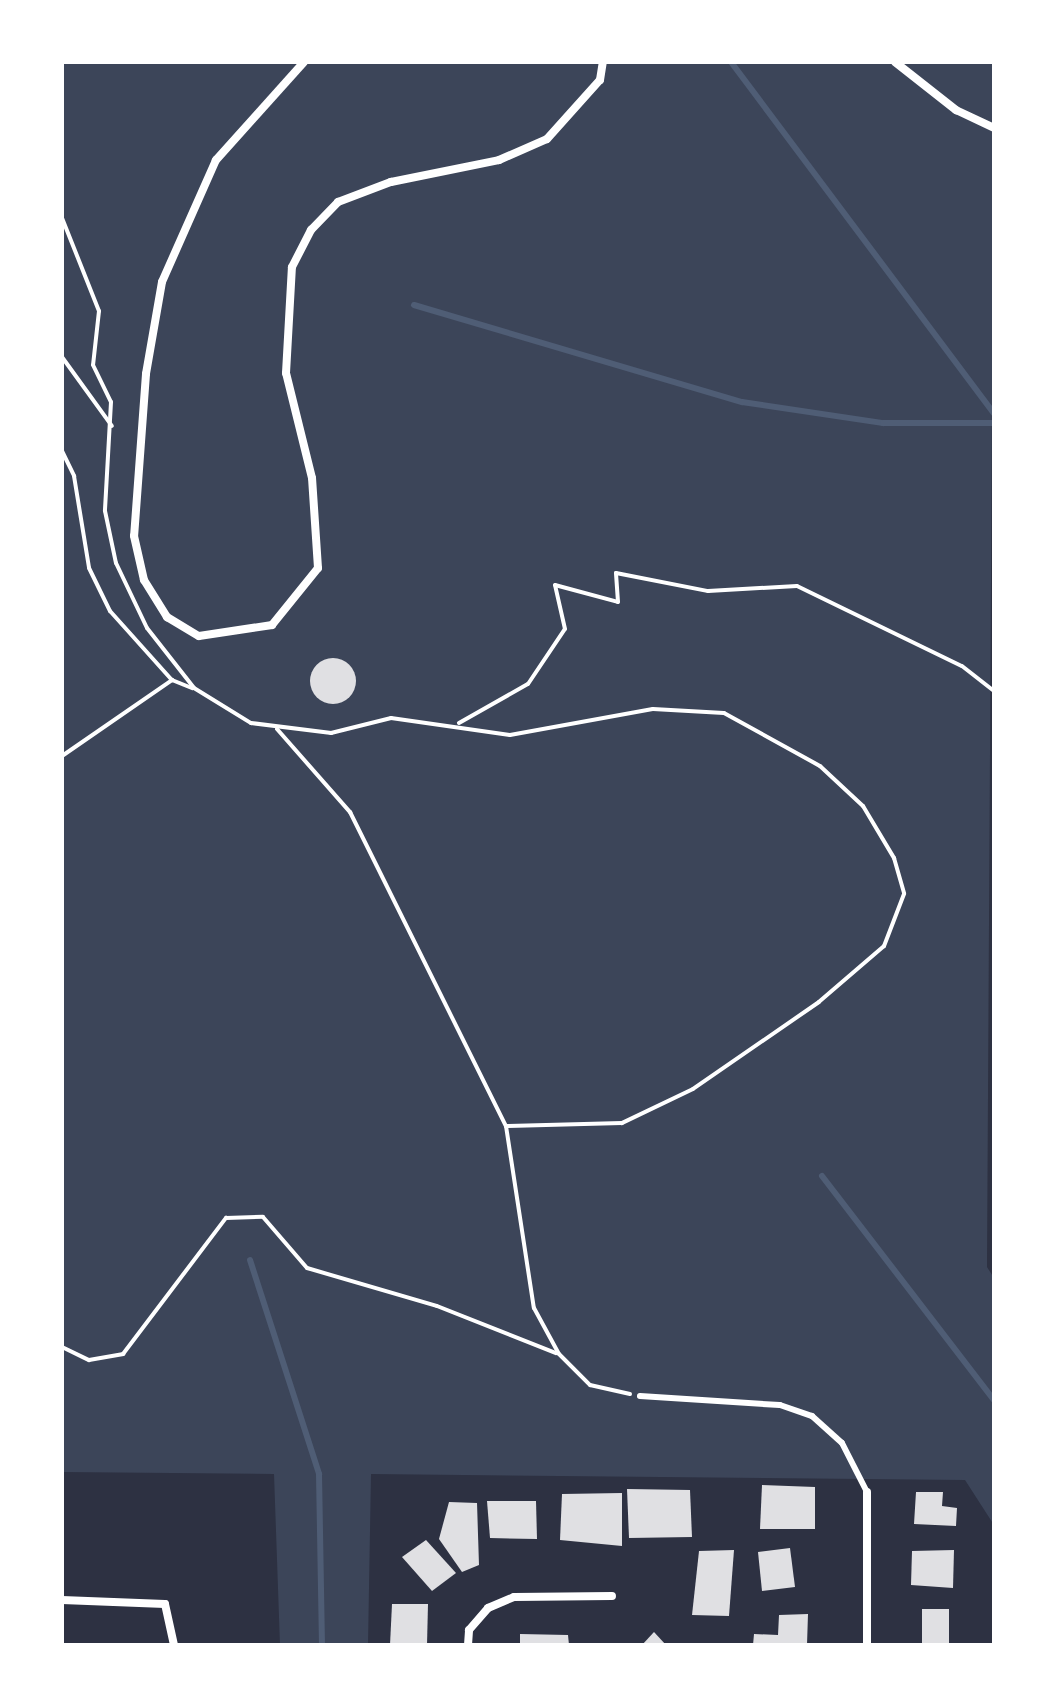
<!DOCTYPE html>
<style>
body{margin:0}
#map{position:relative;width:1056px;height:1707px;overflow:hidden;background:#2d3142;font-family:"Space Grotesk",sans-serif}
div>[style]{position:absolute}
.green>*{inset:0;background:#3c4559}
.stream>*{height:6px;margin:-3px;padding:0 3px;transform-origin:3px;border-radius:3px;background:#4f5d75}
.building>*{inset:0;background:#e0e0e3}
.round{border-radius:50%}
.path>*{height:4px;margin:-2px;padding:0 2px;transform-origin:2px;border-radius:2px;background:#fff}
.service>*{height:6px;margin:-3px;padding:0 3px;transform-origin:3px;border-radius:3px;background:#fff}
.minor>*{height:8px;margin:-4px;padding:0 4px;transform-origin:4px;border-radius:4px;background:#fff}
span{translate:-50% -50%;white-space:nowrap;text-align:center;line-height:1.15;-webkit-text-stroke:6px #fff;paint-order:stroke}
.frame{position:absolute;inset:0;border:64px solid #fff;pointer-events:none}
</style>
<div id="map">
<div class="green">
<div style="clip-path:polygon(62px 62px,994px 62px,987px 1267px,994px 1278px,994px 1525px,965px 1480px,371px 1474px,368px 1645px,280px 1645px,274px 1474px,62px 1472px)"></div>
</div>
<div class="stream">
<div style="left:731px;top:62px;width:439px;rotate:53.2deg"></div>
<div style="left:414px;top:305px;width:342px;rotate:16.5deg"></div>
<div style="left:742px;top:402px;width:143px;rotate:8.5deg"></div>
<div style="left:883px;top:423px;width:111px"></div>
<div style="left:822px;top:1176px;width:282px;rotate:52.5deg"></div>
<div style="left:250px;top:1260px;width:225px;rotate:72.1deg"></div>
<div style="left:319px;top:1474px;width:171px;rotate:89deg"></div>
</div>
<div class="building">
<div class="round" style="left:310px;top:658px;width:46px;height:46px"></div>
<div style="clip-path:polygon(762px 1485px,815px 1487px,815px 1529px,760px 1529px)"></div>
<div style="clip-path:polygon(627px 1489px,690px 1490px,692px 1537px,629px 1538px)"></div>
<div style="clip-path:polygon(916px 1492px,943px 1492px,942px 1506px,957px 1508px,956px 1526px,914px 1524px)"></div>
<div style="clip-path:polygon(622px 1493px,622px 1546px,560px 1540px,562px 1494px)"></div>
<div style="clip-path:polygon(487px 1501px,536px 1501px,537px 1539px,490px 1538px)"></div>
<div style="clip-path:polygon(449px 1502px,477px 1503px,479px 1565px,462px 1572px,439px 1539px)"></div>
<div style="clip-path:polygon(426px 1540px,456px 1573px,432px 1591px,402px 1557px)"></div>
<div style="clip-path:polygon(790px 1548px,795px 1587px,762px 1591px,758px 1552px)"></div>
<div style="clip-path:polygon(734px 1550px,729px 1616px,692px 1615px,699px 1551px)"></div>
<div style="clip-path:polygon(954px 1550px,953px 1588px,911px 1585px,912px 1551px)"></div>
<div style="clip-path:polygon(392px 1604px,428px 1604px,427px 1645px,390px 1645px)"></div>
<div style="clip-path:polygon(922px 1609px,949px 1609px,949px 1645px,922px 1645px)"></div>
<div style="clip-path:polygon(808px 1614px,807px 1645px,753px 1645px,754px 1634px,778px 1635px,779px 1615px)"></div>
<div style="clip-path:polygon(654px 1632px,666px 1645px,642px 1645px)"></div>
<div style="clip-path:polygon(520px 1634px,568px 1635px,569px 1645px,520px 1645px)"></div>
</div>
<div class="path">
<div style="left:62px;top:218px;width:100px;rotate:68.3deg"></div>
<div style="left:99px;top:311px;width:54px;rotate:96.3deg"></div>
<div style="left:93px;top:365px;width:41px;rotate:64.1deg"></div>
<div style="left:111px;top:402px;width:109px;rotate:93.2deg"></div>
<div style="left:105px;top:511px;width:53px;rotate:78.1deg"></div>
<div style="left:116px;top:563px;width:72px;rotate:64.5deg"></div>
<div style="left:147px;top:628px;width:76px;rotate:51.9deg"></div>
<div style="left:194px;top:688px;width:67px;rotate:31.6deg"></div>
<div style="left:251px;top:723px;width:81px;rotate:7.1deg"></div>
<div style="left:331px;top:733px;width:62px;rotate:-14deg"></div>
<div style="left:391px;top:718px;width:120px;rotate:8.1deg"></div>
<div style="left:510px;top:735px;width:145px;rotate:-10.3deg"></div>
<div style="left:653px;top:709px;width:71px;rotate:3.2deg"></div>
<div style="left:724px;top:713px;width:110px;rotate:28.9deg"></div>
<div style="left:820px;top:766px;width:59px;rotate:42.9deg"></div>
<div style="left:863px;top:806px;width:61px;rotate:59.2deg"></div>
<div style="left:894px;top:858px;width:37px;rotate:74deg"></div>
<div style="left:904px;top:894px;width:56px;rotate:111deg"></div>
<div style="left:884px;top:946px;width:86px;rotate:139.3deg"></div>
<div style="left:819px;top:1002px;width:153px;rotate:145.4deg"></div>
<div style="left:693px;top:1089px;width:79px;rotate:154.4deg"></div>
<div style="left:622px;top:1123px;width:116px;rotate:178.5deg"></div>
<div style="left:62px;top:357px;width:85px;rotate:54.1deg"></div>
<div style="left:62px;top:451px;width:28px;rotate:64deg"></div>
<div style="left:74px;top:476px;width:93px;rotate:80.7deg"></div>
<div style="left:89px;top:568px;width:48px;rotate:64deg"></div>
<div style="left:110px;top:611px;width:93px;rotate:48.1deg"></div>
<div style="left:172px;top:680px;width:22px;rotate:22deg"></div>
<div style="left:459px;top:723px;width:79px;rotate:-29.5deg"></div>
<div style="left:528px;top:684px;width:66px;rotate:-56.1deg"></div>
<div style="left:565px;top:629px;width:45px;rotate:-102.8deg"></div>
<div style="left:555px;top:585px;width:65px;rotate:15.1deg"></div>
<div style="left:618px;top:602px;width:29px;rotate:-94deg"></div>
<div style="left:616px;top:573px;width:94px;rotate:11.1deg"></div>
<div style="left:708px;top:591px;width:89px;rotate:-3.2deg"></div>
<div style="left:797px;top:586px;width:183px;rotate:25.9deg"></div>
<div style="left:962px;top:666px;width:41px;rotate:38deg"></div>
<div style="left:277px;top:729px;width:111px;rotate:48.7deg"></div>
<div style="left:350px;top:812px;width:351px;rotate:63.6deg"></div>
<div style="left:506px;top:1126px;width:184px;rotate:81.3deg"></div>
<div style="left:534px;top:1308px;width:52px;rotate:61.5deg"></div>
<div style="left:559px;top:1354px;width:44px;rotate:45deg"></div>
<div style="left:590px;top:1385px;width:41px;rotate:12.7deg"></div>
<div style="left:62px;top:756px;width:134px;rotate:-34.6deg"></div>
<div style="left:62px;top:1347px;width:30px;rotate:26deg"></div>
<div style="left:89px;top:1360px;width:35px;rotate:-10deg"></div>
<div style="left:123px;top:1354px;width:171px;rotate:-52.9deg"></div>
<div style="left:226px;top:1218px;width:37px;rotate:-2deg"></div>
<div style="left:263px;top:1217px;width:67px;rotate:49.2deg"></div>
<div style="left:307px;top:1268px;width:135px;rotate:16.3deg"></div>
<div style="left:437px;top:1306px;width:128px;rotate:21.6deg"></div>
</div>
<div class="service">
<div style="left:640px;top:1396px;width:140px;rotate:3.7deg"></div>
<div style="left:780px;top:1405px;width:34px;rotate:19deg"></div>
<div style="left:812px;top:1416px;width:40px;rotate:42deg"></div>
<div style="left:842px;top:1443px;width:55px;rotate:63deg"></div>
</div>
<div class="minor">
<div style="left:304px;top:62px;width:132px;rotate:131.9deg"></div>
<div style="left:216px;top:160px;width:133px;rotate:113.9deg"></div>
<div style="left:162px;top:282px;width:93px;rotate:99.9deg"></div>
<div style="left:146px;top:374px;width:162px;rotate:94.2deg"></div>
<div style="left:134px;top:536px;width:45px;rotate:77.2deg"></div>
<div style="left:144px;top:580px;width:44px;rotate:58.1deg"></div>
<div style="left:167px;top:617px;width:37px;rotate:31deg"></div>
<div style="left:199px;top:636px;width:74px;rotate:-8.6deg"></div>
<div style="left:272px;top:625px;width:73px;rotate:-51.1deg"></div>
<div style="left:318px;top:568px;width:90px;rotate:-93.8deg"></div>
<div style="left:312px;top:478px;width:108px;rotate:-103.9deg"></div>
<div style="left:286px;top:373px;width:106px;rotate:-86.8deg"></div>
<div style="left:292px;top:267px;width:42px;rotate:-62.8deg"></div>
<div style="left:311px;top:230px;width:39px;rotate:-46deg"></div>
<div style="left:338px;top:202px;width:57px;rotate:-20.7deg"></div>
<div style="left:391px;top:182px;width:110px;rotate:-11.5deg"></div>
<div style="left:499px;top:160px;width:52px;rotate:-23.6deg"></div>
<div style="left:547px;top:139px;width:79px;rotate:-48.1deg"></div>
<div style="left:600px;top:80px;width:18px;rotate:-81deg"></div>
<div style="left:895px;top:62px;width:78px;rotate:38.2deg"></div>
<div style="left:956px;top:110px;width:42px;rotate:25.3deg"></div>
<div style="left:867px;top:1492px;width:153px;rotate:90deg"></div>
<div style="left:62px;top:1600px;width:103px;rotate:2.2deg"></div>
<div style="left:165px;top:1604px;width:42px;rotate:77.6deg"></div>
<div style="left:468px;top:1645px;width:15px;rotate:-86deg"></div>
<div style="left:469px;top:1630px;width:29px;rotate:-49deg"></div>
<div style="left:488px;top:1608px;width:28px;rotate:-23deg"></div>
<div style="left:514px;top:1597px;width:98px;rotate:-0.6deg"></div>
</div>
<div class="frame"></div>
</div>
